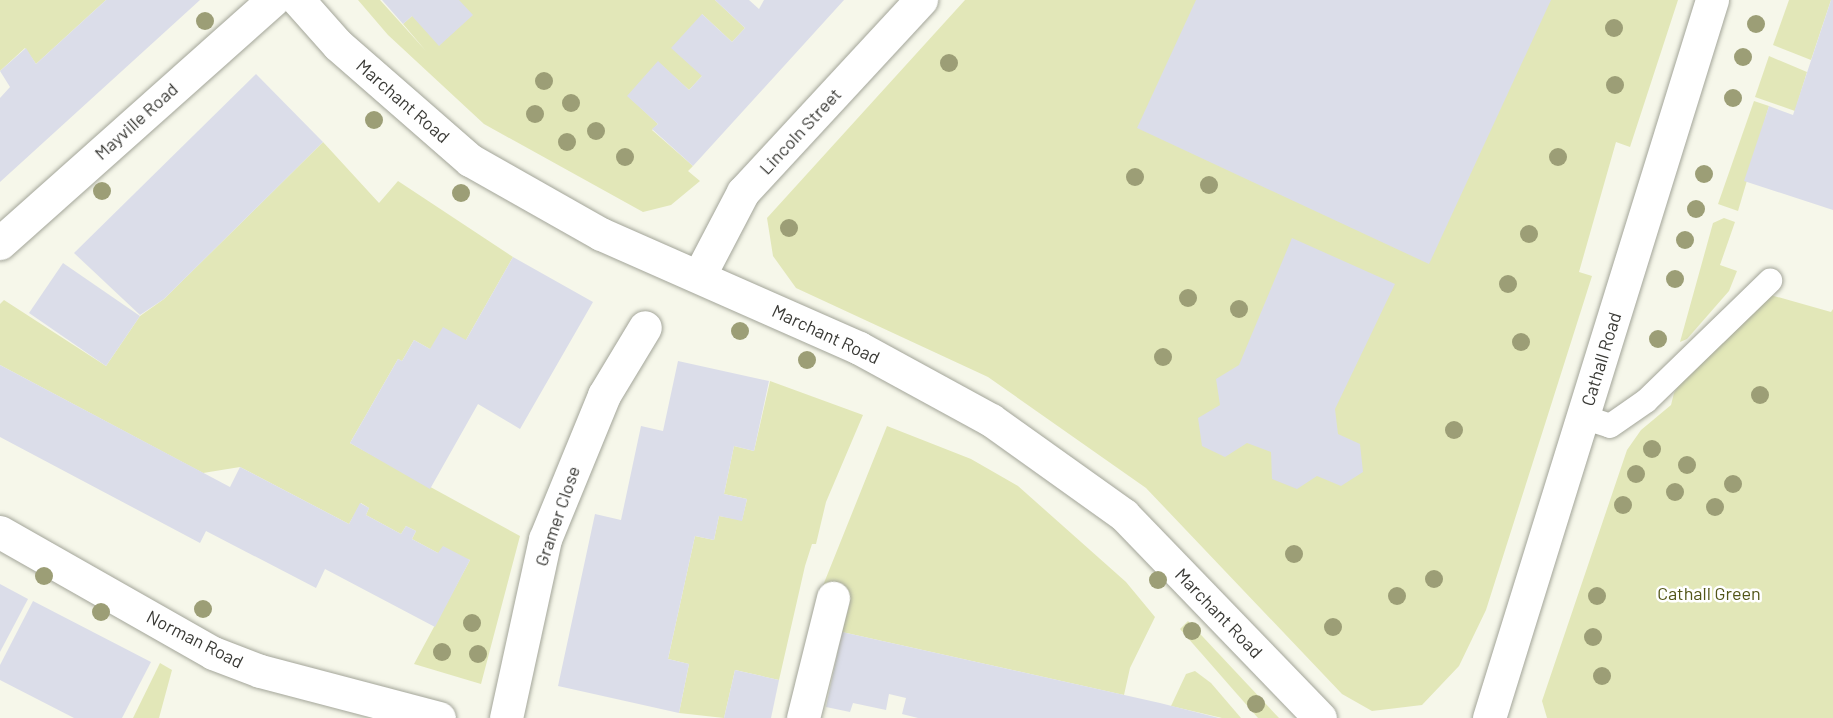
<!DOCTYPE html>
<style>
body{margin:0}
#map{position:relative;width:1833px;height:718px;overflow:hidden;background:#f6f7ea;font-family:Barlow,sans-serif}
div>[style]{position:absolute}
.green>*{inset:0;background:#e2e7b8}
.building>*{inset:0;background:#dbdde9}
.roads{filter:drop-shadow(0 0 2px #a3a599) drop-shadow(0 0 2px #a3a599)}
.lane>*{height:24px;margin:-12px;padding:0 12px;transform-origin:12px;border-radius:12px;background:#fff}
.street>*{height:33px;margin:-16.5px;padding:0 16.5px;transform-origin:16.5px;border-radius:16.5px;background:#fff}
.secondary>*{height:33px;margin:-16.5px;padding:0 16.5px;transform-origin:16.5px;border-radius:16.5px;background:#fff}
.trees>*{width:18px;height:18px;margin:-9px;border-radius:50%;background:#9c9e76}
span{translate:-50% -50%;white-space:nowrap;text-align:center;line-height:1.15;-webkit-text-stroke:5px #fff;paint-order:stroke}
.street-label{font-size:18px;color:#393935}
.park-label{font-size:18px;color:#525518}
</style>
<div id="map">
<div class="green">
<div style="clip-path:polygon(0 0,106px 0,36px 64px,25px 48px,0 71px)"></div>
<div style="clip-path:polygon(358px 0,380px 0,426px 51px,403px 24px,412px 16px,459px 0,715px 0,745px 28px,732px 42px,702px 14px,702px 76px,689px 90px,658px 62px,628px 96px,658px 124px,652px 130px,693px 166px,688px 171px,700px 181px,671px 205px,643px 212px,484px 124px,388px 35px)"></div>
<div style="clip-path:polygon(965px 0,1678px 0,1630px 147px,1616px 142px,1579px 272px,1592px 276px,1486px 610px,1459px 666px,1422px 705px,1372px 711px,1342px 694px,1146px 488px,988px 377px,796px 288px,773px 256px,767px 218px)"></div>
<div style="clip-path:polygon(1789px 0,1831px 0,1811px 60px,1773px 45px)"></div>
<div style="clip-path:polygon(1769px 56px,1807px 72px,1795px 111px,1755px 97px)"></div>
<div style="clip-path:polygon(1754px 101px,1769px 106px,1738px 211px,1718px 204px)"></div>
<div style="clip-path:polygon(323px 142px,379px 203px,398px 181px,513px 257px,466px 340px,430px 349px,414px 340px,402px 361px,398px 359px,350px 443px,520px 536px,481px 684px,414px 664px,470px 560px,438px 553px,412px 539px,416px 531px,406px 526px,401px 534px,366px 515px,369px 508px,361px 503px,349px 524px,240px 467px,203px 473px,0 365px,0 304px,4px 300px,106px 366px,140px 316px,164px 299px)"></div>
<div style="clip-path:polygon(1724px 218px,1735px 222px,1720px 265px,1737px 271px,1729px 291px,1687px 339px,1680px 342px,1713px 223px)"></div>
<div style="clip-path:polygon(1767px 294px,1831px 312px,1833px 309px,1833px 718px,1547px 718px,1542px 701px,1627px 450px,1641px 430px,1671px 405px,1674px 393px,1687px 372px)"></div>
<div style="clip-path:polygon(770px 381px,863px 415px,826px 502px,816px 544px,812px 544px,805px 566px,779px 680px,735px 670px,724px 718px,679px 713px,689px 664px,668px 659px,695px 536px,714px 540px,719px 516px,742px 520px,747px 499px,724px 494px,734px 446px,754px 451px)"></div>
<div style="clip-path:polygon(887px 426px,971px 459px,1018px 486px,1126px 582px,1155px 617px,1130px 668px,1124px 695px,842px 632px,850px 603px,820px 593px)"></div>
<div style="clip-path:polygon(1188px 621px,1279px 718px,1258px 718px,1180px 629px)"></div>
<div style="clip-path:polygon(160px 663px,172px 670px,159px 718px,133px 718px)"></div>
<div style="clip-path:polygon(1195px 671px,1211px 683px,1241px 718px,1222px 718px,1171px 706px,1186px 674px)"></div>
</div>
<div class="building">
<div style="clip-path:polygon(106px 0,200px 0,0 182px,0 98px,10px 87px,0 71px,26px 48px,36px 64px)"></div>
<div style="clip-path:polygon(382px 0,459px 0,473px 15px,439px 46px,412px 16px,403px 24px)"></div>
<div style="clip-path:polygon(715px 0,749px 0,759px 9px,764px 0,844px 0,693px 166px,652px 129px,658px 124px,627px 96px,658px 61px,689px 90px,702px 76px,671px 48px,702px 14px,732px 42px,745px 28px)"></div>
<div style="clip-path:polygon(1196px 0,1551px 0,1429px 264px,1137px 128px)"></div>
<div style="clip-path:polygon(1831px 0,1833px 0,1833px 210px,1744px 181px,1769px 106px,1793px 115px)"></div>
<div style="clip-path:polygon(256px 74px,323px 142px,164px 299px,140px 315px,74px 253px)"></div>
<div style="clip-path:polygon(1292px 238px,1395px 284px,1335px 409px,1338px 434px,1360px 444px,1363px 472px,1341px 486px,1317px 476px,1297px 489px,1272px 479px,1271px 452px,1247px 443px,1225px 457px,1202px 446px,1198px 418px,1220px 405px,1216px 379px,1239px 365px)"></div>
<div style="clip-path:polygon(513px 257px,593px 302px,520px 429px,478px 404px,430px 489px,350px 443px,398px 359px,402px 361px,414px 340px,430px 349px,443px 327px,466px 340px)"></div>
<div style="clip-path:polygon(63px 263px,140px 316px,106px 366px,29px 313px)"></div>
<div style="clip-path:polygon(678px 361px,769px 381px,754px 451px,734px 446px,724px 494px,747px 499px,742px 521px,719px 516px,714px 540px,695px 536px,668px 659px,689px 664px,679px 713px,558px 686px,595px 514px,621px 520px,641px 426px,663px 431px)"></div>
<div style="clip-path:polygon(0 365px,230px 487px,240px 467px,349px 524px,360px 503px,369px 508px,366px 515px,401px 534px,406px 526px,416px 531px,412px 539px,438px 553px,443px 546px,470px 560px,435px 627px,325px 569px,316px 588px,206px 531px,200px 543px,0 437px)"></div>
<div style="clip-path:polygon(0 584px,28px 599px,0 652px)"></div>
<div style="clip-path:polygon(33px 601px,151px 662px,122px 718px,74px 718px,0 680px,0 665px)"></div>
<div style="clip-path:polygon(842px 632px,1160px 703px,1219px 718px,918px 718px,902px 714px,906px 698px,889px 694px,886px 710px,853px 703px,850px 712px,826px 707px)"></div>
<div style="clip-path:polygon(735px 670px,779px 680px,771px 718px,724px 718px)"></div>
</div>
<div class="roads">
<div class="lane">
<div style="left:1583px;top:417px;width:28px;rotate:18deg"></div>
<div style="left:1610px;top:426px;width:44px;rotate:-34.8deg"></div>
<div style="left:1646px;top:401px;width:173px;rotate:-44.1deg"></div>
</div>
<div class="street">
<div style="left:298px;top:0;width:60px;rotate:48.4deg"></div>
<div style="left:338px;top:45px;width:175px;rotate:41.1deg"></div>
<div style="left:470px;top:160px;width:150px;rotate:29.5deg"></div>
<div style="left:601px;top:234px;width:282px;rotate:23.8deg"></div>
<div style="left:859px;top:348px;width:150px;rotate:28.6deg"></div>
<div style="left:991px;top:420px;width:163px;rotate:35.5deg"></div>
<div style="left:1124px;top:515px;width:282px;rotate:46deg"></div>
<div style="left:0;top:243px;width:365px;rotate:-41.7deg"></div>
<div style="left:699px;top:276px;width:95px;rotate:-62.4deg"></div>
<div style="left:743px;top:192px;width:262px;rotate:-47.2deg"></div>
<div style="left:0;top:532px;width:245px;rotate:29.6deg"></div>
<div style="left:213px;top:653px;width:50px;rotate:21deg"></div>
<div style="left:260px;top:671px;width:185px;rotate:14.7deg"></div>
<div style="left:506px;top:718px;width:183px;rotate:-77.7deg"></div>
<div style="left:545px;top:539px;width:156px;rotate:-67.7deg"></div>
<div style="left:604px;top:395px;width:79px;rotate:-58.9deg"></div>
<div style="left:803px;top:718px;width:124px;rotate:-76deg"></div>
</div>
<div class="secondary">
<div style="left:1489px;top:718px;width:752px;rotate:-72.75deg"></div>
</div>
</div>
<div class="trees">
<div style="left:205px;top:21px"></div>
<div style="left:1756px;top:24px"></div>
<div style="left:1614px;top:28px"></div>
<div style="left:1743px;top:57px"></div>
<div style="left:949px;top:63px"></div>
<div style="left:544px;top:81px"></div>
<div style="left:1615px;top:85px"></div>
<div style="left:1733px;top:98px"></div>
<div style="left:571px;top:103px"></div>
<div style="left:535px;top:114px"></div>
<div style="left:374px;top:120px"></div>
<div style="left:596px;top:131px"></div>
<div style="left:567px;top:142px"></div>
<div style="left:625px;top:157px"></div>
<div style="left:1558px;top:157px"></div>
<div style="left:1704px;top:174px"></div>
<div style="left:1135px;top:177px"></div>
<div style="left:1209px;top:185px"></div>
<div style="left:102px;top:191px"></div>
<div style="left:461px;top:193px"></div>
<div style="left:1696px;top:209px"></div>
<div style="left:789px;top:228px"></div>
<div style="left:1529px;top:234px"></div>
<div style="left:1685px;top:240px"></div>
<div style="left:1675px;top:279px"></div>
<div style="left:1508px;top:284px"></div>
<div style="left:1188px;top:298px"></div>
<div style="left:1239px;top:309px"></div>
<div style="left:740px;top:331px"></div>
<div style="left:1658px;top:339px"></div>
<div style="left:1521px;top:342px"></div>
<div style="left:1163px;top:357px"></div>
<div style="left:807px;top:360px"></div>
<div style="left:1760px;top:395px"></div>
<div style="left:1454px;top:430px"></div>
<div style="left:1652px;top:449px"></div>
<div style="left:1687px;top:465px"></div>
<div style="left:1636px;top:474px"></div>
<div style="left:1733px;top:484px"></div>
<div style="left:1675px;top:492px"></div>
<div style="left:1623px;top:505px"></div>
<div style="left:1715px;top:507px"></div>
<div style="left:1294px;top:554px"></div>
<div style="left:44px;top:576px"></div>
<div style="left:1434px;top:579px"></div>
<div style="left:1158px;top:580px"></div>
<div style="left:1397px;top:596px"></div>
<div style="left:1597px;top:596px"></div>
<div style="left:203px;top:609px"></div>
<div style="left:101px;top:612px"></div>
<div style="left:472px;top:623px"></div>
<div style="left:1333px;top:627px"></div>
<div style="left:1192px;top:631px"></div>
<div style="left:1593px;top:637px"></div>
<div style="left:442px;top:652px"></div>
<div style="left:478px;top:654px"></div>
<div style="left:1602px;top:676px"></div>
<div style="left:1256px;top:704px"></div>
</div>
<div class="street-label">
<span style="left:403px;top:101px;rotate:41deg">Marchant Road</span>
<span style="left:136px;top:121px;rotate:-42deg">Mayville Road</span>
<span style="left:800px;top:131px;rotate:-47deg">Lincoln Street</span>
<span style="left:826px;top:334px;rotate:25deg">Marchant Road</span>
<span style="left:1601px;top:359px;rotate:-73deg">Cathall Road</span>
<span style="left:557px;top:516px;rotate:-71deg">Gramer Close</span>
<span style="left:1219px;top:613px;rotate:46deg">Marchant Road</span>
<span style="left:195px;top:639px;rotate:27deg">Norman Road</span>
</div>
<div class="park-label">
<span style="left:1709px;top:593px">Cathall Green</span>
</div>
</div>
